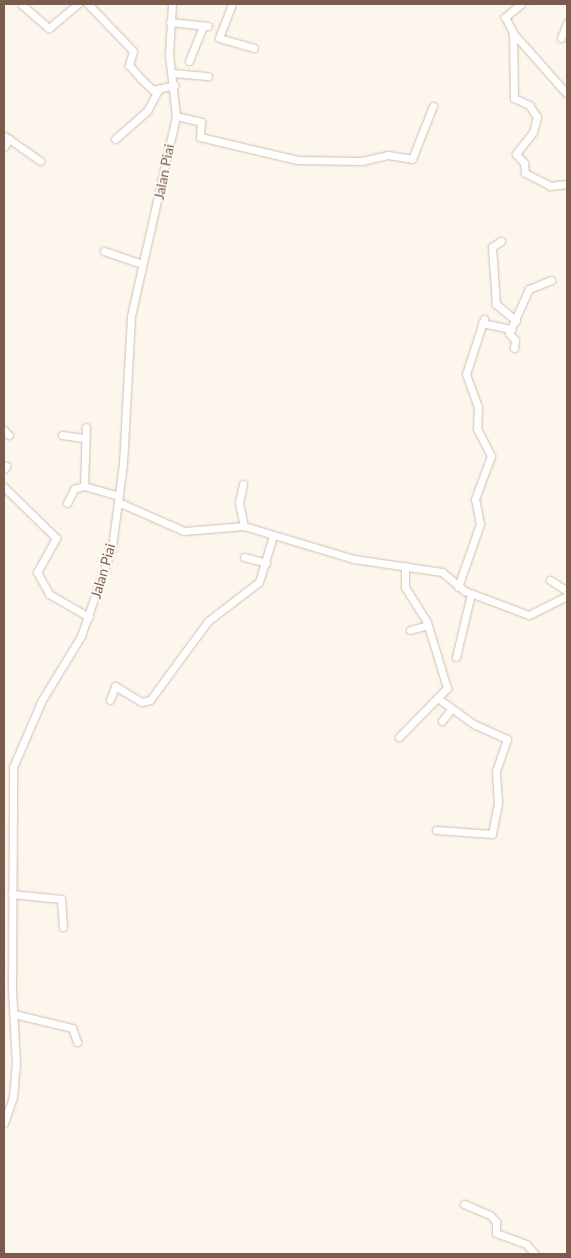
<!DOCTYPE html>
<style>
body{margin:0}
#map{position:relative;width:571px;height:1258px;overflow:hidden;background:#fdf6ec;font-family:Lato,sans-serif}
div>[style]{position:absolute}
.roads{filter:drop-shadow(0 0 1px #d1beb0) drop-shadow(0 0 1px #d1beb0)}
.minor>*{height:7px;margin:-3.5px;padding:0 3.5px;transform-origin:3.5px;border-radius:3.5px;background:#fff}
span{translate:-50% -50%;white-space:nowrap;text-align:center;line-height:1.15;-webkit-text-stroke:4px #fffaf3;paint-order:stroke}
.street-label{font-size:14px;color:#7a5c4d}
.frame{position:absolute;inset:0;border:5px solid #7a5c4d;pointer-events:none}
</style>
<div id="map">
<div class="roads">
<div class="minor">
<div style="left:21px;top:4px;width:37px;rotate:41deg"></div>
<div style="left:49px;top:28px;width:38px;rotate:-40deg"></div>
<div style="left:88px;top:4px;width:65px;rotate:46.2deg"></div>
<div style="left:133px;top:51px;width:15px;rotate:106deg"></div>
<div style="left:129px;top:65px;width:20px;rotate:49deg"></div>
<div style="left:142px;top:80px;width:15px;rotate:42deg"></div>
<div style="left:153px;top:90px;width:22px;rotate:-13deg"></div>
<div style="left:232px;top:4px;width:36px;rotate:111deg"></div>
<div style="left:219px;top:38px;width:36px;rotate:16deg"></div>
<div style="left:521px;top:4px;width:21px;rotate:141deg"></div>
<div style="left:505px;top:17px;width:18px;rotate:63deg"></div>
<div style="left:513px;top:33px;width:65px;rotate:89.1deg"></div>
<div style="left:514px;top:98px;width:17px;rotate:25deg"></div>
<div style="left:529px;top:105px;width:14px;rotate:56deg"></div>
<div style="left:537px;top:117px;width:16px;rotate:105deg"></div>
<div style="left:533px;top:132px;width:28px;rotate:128deg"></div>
<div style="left:516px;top:154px;width:12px;rotate:48deg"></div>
<div style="left:524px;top:163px;width:10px;rotate:84deg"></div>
<div style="left:525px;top:173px;width:28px;rotate:27deg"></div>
<div style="left:550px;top:186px;width:17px;rotate:-7deg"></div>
<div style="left:170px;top:22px;width:38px;rotate:6deg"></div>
<div style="left:513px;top:33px;width:81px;rotate:48.5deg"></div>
<div style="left:561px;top:38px;width:16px;rotate:-68deg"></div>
<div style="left:189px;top:61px;width:38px;rotate:-68deg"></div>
<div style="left:172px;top:73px;width:36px;rotate:5deg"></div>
<div style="left:176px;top:116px;width:26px;rotate:13deg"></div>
<div style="left:201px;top:122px;width:15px;rotate:94deg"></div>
<div style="left:200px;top:137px;width:100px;rotate:13.3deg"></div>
<div style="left:297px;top:160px;width:65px;rotate:0.9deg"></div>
<div style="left:362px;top:161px;width:27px;rotate:-13deg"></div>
<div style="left:388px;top:155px;width:24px;rotate:9deg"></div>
<div style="left:412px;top:159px;width:57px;rotate:-68.4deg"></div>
<div style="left:4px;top:136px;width:6px;rotate:31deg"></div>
<div style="left:9px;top:139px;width:9px;rotate:122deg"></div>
<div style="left:9px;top:139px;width:38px;rotate:35deg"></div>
<div style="left:115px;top:139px;width:43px;rotate:-41.2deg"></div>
<div style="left:147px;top:111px;width:24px;rotate:-62deg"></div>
<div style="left:501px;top:241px;width:11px;rotate:146deg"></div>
<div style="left:492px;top:247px;width:57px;rotate:86deg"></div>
<div style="left:496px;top:304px;width:26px;rotate:40deg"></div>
<div style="left:104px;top:251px;width:40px;rotate:18.9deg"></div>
<div style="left:482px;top:323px;width:30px;rotate:12deg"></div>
<div style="left:514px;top:348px;width:8px;rotate:-83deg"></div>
<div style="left:515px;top:340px;width:9px;rotate:-131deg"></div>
<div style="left:509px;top:333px;width:48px;rotate:-65.6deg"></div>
<div style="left:529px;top:289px;width:24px;rotate:-22deg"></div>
<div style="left:4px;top:430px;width:7px;rotate:45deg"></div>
<div style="left:62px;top:435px;width:22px;rotate:8deg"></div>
<div style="left:4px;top:469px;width:4px;rotate:-56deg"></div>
<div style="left:243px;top:484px;width:19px;rotate:102deg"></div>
<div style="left:239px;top:503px;width:24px;rotate:78deg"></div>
<div style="left:84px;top:486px;width:36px;rotate:16deg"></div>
<div style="left:4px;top:487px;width:73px;rotate:44.4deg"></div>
<div style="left:56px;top:538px;width:39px;rotate:119deg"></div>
<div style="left:37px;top:572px;width:25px;rotate:61deg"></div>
<div style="left:49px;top:594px;width:46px;rotate:29.9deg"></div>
<div style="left:118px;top:502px;width:72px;rotate:23.7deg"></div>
<div style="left:184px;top:531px;width:60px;rotate:-4.8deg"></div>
<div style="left:244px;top:526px;width:115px;rotate:16.7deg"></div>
<div style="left:354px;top:559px;width:89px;rotate:8.4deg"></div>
<div style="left:442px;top:572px;width:30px;rotate:40deg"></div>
<div style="left:465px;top:591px;width:68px;rotate:20.6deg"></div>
<div style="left:529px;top:615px;width:42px;rotate:-26.6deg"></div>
<div style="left:67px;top:503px;width:16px;rotate:-63deg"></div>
<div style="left:74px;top:489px;width:10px;rotate:-17deg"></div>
<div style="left:84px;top:486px;width:59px;rotate:-88.1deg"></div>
<div style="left:244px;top:557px;width:23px;rotate:15deg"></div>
<div style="left:550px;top:580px;width:20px;rotate:33deg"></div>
<div style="left:458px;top:587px;width:67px;rotate:-70.8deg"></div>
<div style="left:480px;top:524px;width:25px;rotate:-101deg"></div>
<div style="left:475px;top:499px;width:46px;rotate:-69.6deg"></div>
<div style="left:491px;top:456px;width:31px;rotate:-117deg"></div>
<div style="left:477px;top:428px;width:21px;rotate:-87deg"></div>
<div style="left:478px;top:407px;width:35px;rotate:-110deg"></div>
<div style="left:466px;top:374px;width:58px;rotate:-71.9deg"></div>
<div style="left:410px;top:630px;width:18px;rotate:-16deg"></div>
<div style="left:456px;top:657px;width:65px;rotate:-76.6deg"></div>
<div style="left:110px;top:700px;width:15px;rotate:-70deg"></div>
<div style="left:115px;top:686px;width:31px;rotate:31deg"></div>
<div style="left:142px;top:702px;width:8px;rotate:-14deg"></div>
<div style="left:150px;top:700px;width:98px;rotate:-53.7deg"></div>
<div style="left:208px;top:621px;width:64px;rotate:-37.4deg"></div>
<div style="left:259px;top:582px;width:48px;rotate:-73.1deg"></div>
<div style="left:442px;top:721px;width:15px;rotate:-53deg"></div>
<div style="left:399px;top:737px;width:69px;rotate:-45.6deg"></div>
<div style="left:447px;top:688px;width:69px;rotate:-106.9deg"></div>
<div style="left:427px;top:622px;width:41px;rotate:-122.2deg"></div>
<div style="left:405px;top:587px;width:21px;rotate:-90deg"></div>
<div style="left:436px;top:830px;width:56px;rotate:4.1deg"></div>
<div style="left:492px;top:834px;width:33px;rotate:-79deg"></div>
<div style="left:498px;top:802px;width:31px;rotate:-94deg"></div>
<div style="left:496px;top:771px;width:34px;rotate:-71deg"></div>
<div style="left:507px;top:739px;width:35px;rotate:-156deg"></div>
<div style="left:475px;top:725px;width:44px;rotate:-144.2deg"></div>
<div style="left:12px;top:894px;width:49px;rotate:5.8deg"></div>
<div style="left:61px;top:899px;width:28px;rotate:86deg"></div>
<div style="left:14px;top:1014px;width:60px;rotate:13.6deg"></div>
<div style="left:72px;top:1028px;width:15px;rotate:70deg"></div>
<div style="left:4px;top:1123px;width:28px;rotate:-71deg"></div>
<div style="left:13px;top:1097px;width:34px;rotate:-85deg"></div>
<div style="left:16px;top:1063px;width:75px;rotate:-93.1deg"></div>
<div style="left:12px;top:988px;width:221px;rotate:-89.7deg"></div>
<div style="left:13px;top:767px;width:73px;rotate:-66.6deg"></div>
<div style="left:42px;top:700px;width:75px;rotate:-58.6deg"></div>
<div style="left:81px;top:636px;width:94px;rotate:-70.8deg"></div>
<div style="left:112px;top:547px;width:84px;rotate:-82.5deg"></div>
<div style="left:123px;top:464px;width:148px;rotate:-86.9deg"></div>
<div style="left:131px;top:316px;width:205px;rotate:-77.3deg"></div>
<div style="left:176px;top:116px;width:61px;rotate:-96.5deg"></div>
<div style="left:169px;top:55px;width:51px;rotate:-86.6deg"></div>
<div style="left:464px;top:1204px;width:28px;rotate:23deg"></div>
<div style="left:490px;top:1215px;width:9px;rotate:49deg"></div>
<div style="left:496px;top:1222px;width:11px;rotate:90deg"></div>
<div style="left:496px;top:1233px;width:32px;rotate:20deg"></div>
<div style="left:526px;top:1244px;width:13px;rotate:48deg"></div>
</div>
</div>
<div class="street-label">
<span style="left:164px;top:172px;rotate:-79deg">Jalan Piai</span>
<span style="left:103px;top:571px;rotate:-74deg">Jalan Piai</span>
</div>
<div class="frame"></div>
</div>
